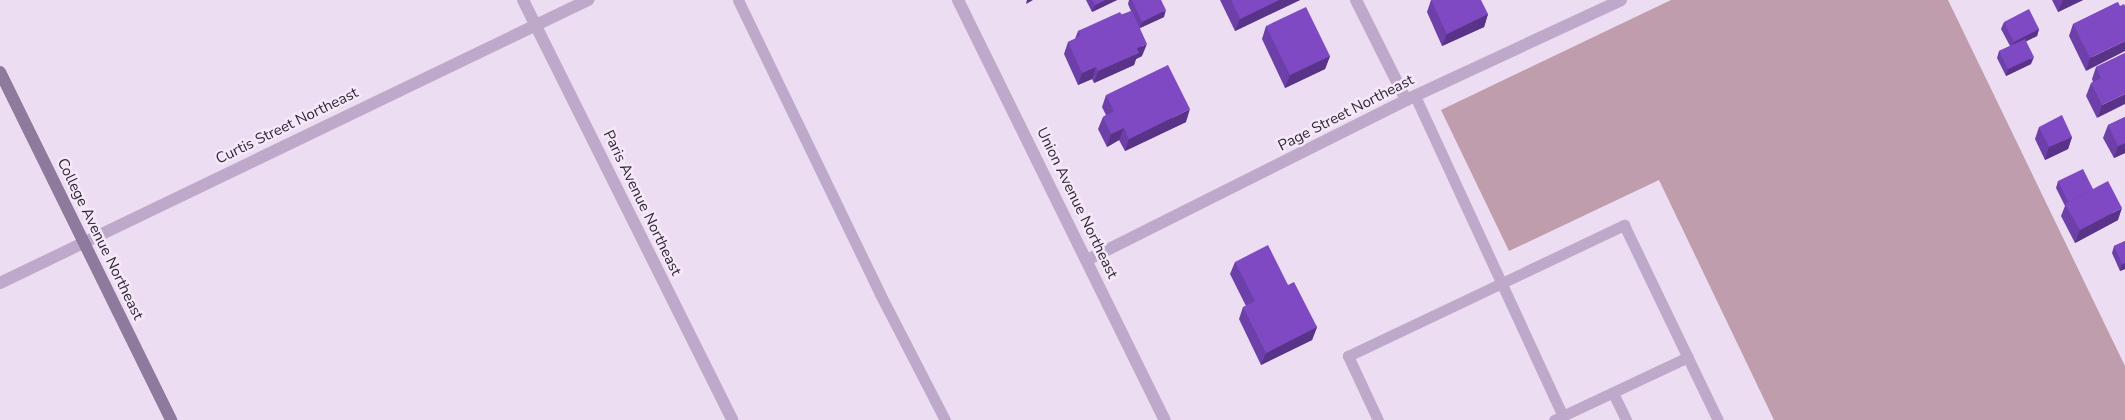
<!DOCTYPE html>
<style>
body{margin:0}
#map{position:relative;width:2125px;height:420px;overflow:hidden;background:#ecddf2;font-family:"Nunito Sans",sans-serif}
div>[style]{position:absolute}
.green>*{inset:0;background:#c09dad}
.lane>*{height:11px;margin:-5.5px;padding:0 5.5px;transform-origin:5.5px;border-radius:5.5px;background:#bea9ca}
.street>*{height:12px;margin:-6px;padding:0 6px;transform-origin:6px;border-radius:6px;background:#bea9ca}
.secondary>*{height:12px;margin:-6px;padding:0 6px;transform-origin:6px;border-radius:6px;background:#8e7a9d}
.wall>*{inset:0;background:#6d3fa8}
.shaded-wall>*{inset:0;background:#593388}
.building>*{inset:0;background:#7f49c3}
span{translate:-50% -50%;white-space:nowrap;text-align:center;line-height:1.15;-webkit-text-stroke:5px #f5e9f9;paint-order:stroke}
.street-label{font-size:15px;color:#302837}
</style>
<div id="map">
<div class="green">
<div style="clip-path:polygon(1671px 0,1948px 0,2125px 366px,2125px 420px,1774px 420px,1659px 180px,1509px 251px,1441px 110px)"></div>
</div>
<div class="lane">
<div style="left:738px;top:0;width:326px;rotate:64.2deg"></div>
<div style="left:880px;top:294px;width:142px;rotate:62.7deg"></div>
<div style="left:1415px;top:96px;width:353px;rotate:65.2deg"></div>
<div style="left:1613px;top:393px;width:30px;rotate:64deg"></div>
<div style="left:1378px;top:420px;width:71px;rotate:-115.1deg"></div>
<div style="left:1348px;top:356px;width:306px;rotate:-25.4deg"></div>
<div style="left:1624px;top:225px;width:216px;rotate:64.3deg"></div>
<div style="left:1554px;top:420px;width:148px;rotate:-25.2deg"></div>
</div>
<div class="street">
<div style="left:523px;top:0;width:469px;rotate:63.5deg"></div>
<div style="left:958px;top:0;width:468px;rotate:63.8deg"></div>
<div style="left:1356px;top:0;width:112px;rotate:63.4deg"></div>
<div style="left:1087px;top:260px;width:357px;rotate:-26.6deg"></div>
<div style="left:1406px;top:100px;width:237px;rotate:-24.9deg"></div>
<div style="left:0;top:283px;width:653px;rotate:-25.7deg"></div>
</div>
<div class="secondary">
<div style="left:0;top:72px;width:388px;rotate:63.8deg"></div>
</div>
<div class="wall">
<div style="clip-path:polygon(1086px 0,1117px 0,1092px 12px)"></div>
<div style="clip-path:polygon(1129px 0,1161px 0,1164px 17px,1140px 28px,1142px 56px,1136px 59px,1134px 65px,1094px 83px,1092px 79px,1078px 85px,1064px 54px,1068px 42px,1075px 39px,1078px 31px,1131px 11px,1128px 4px)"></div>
<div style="clip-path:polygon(1220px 0,1300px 0,1235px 31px)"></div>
<div style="clip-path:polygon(1431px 0,1488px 14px,1484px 27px,1442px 46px,1427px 12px)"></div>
<div style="clip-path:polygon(2052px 0,2083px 0,2058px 12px)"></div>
<div style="clip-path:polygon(2118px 2px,2086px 71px,2069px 36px,2073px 24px)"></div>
<div style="clip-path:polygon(2004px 22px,2039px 29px,2037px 36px,2026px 41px,2031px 64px,2006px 76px,1997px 58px,1999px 51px,2010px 46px,2001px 29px)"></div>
<div style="clip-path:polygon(1266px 26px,1330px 56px,1325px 69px,1285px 88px,1262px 39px)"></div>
<div style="clip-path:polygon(2125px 53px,2097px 118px,2086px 96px,2091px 83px,2093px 82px,2092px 79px,2096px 67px)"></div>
<div style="clip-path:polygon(1106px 95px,1186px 122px,1125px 151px,1119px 140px,1107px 147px,1098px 129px,1103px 117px,1106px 115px,1102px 107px)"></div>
<div style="clip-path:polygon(2125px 117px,2125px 153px,2114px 158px,2103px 138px,2108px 125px)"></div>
<div style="clip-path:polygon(2039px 127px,2072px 137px,2068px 149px,2045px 160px,2035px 139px)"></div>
<div style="clip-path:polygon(2058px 181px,2093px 189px,2118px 220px,2075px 243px,2061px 216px,2065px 206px,2056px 188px)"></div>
<div style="clip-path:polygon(2125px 241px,2125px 269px,2120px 271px,2112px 253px,2114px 246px)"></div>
<div style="clip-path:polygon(1235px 262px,1288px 285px,1317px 327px,1312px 340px,1261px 365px,1239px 319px,1243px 307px,1246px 306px,1230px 274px)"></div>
</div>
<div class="shaded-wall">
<div style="clip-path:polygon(1027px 0,1033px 0,1026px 4px)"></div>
<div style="clip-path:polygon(1105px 0,1117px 0,1092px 12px,1095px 5px)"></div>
<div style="clip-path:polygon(1279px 0,1300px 0,1235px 31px,1240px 19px)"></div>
<div style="clip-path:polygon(2063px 0,2083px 0,2058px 12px)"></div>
<div style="clip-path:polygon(1166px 10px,1164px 17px,1140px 28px,1142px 22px)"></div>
<div style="clip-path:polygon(1488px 14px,1484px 27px,1442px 46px,1447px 34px)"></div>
<div style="clip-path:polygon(2039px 29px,2037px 36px,2011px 49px,2014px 42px)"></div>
<div style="clip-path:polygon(2125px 41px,2125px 51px,2086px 71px,2090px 58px)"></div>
<div style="clip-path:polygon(1147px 44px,1142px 56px,1136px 59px,1134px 65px,1094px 83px,1098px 71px,1137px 48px)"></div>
<div style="clip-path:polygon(1330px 56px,1325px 69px,1285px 88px,1290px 75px)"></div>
<div style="clip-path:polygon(2034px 57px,2031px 64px,2006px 76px,2008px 69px)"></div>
<div style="clip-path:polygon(1096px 67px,1092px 79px,1078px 85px,1082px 73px)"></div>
<div style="clip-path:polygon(2125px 94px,2125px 104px,2097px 118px,2102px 105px)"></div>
<div style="clip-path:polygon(1190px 109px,1186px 122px,1125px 151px,1129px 139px)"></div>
<div style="clip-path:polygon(1124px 128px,1119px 140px,1107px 147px,1111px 134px)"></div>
<div style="clip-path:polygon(2072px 137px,2068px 149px,2045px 160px,2049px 147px)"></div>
<div style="clip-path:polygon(2125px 143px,2125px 153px,2114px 158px,2118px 146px)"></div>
<div style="clip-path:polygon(2122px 208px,2118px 220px,2075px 243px,2080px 230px)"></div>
<div style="clip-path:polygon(2125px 263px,2125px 269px,2120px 271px,2122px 264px)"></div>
<div style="clip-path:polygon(1317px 327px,1312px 340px,1261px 365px,1266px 353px)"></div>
</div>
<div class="building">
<div style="clip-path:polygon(1092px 0,1105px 0,1095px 5px)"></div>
<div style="clip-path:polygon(1132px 0,1161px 0,1166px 10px,1142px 22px)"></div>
<div style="clip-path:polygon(1231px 0,1279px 0,1240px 19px)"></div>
<div style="clip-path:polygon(1431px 0,1481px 0,1488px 14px,1447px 34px)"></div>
<div style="clip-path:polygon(2118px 2px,2120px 6px,2124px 4px,2125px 6px,2125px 41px,2090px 58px,2073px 24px)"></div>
<div style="clip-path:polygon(1306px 7px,1330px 56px,1290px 75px,1266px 26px)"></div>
<div style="clip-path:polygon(2029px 9px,2039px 29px,2014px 42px,2004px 22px)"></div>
<div style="clip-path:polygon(1132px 11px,1147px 44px,1137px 48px,1139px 53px,1098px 71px,1096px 67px,1082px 73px,1068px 42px,1080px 36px,1078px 31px,1120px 12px,1122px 15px)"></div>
<div style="clip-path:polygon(2025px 39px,2034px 57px,2008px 69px,1999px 51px)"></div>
<div style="clip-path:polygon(2125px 53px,2125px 94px,2102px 105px,2091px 83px,2101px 78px,2096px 67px)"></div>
<div style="clip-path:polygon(1168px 65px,1190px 109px,1129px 139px,1124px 128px,1111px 134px,1103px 117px,1114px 111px,1106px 95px)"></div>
<div style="clip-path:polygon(2062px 115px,2072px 137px,2049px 147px,2039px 127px)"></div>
<div style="clip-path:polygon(2125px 117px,2125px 143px,2118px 146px,2108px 125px)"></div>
<div style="clip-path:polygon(2083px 169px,2093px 189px,2068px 202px,2058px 181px)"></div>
<div style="clip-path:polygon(2108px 181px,2122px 208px,2080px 230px,2065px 204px)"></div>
<div style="clip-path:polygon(2125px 241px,2125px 263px,2122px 264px,2114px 246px)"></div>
<div style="clip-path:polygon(1268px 245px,1288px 285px,1294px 282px,1317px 327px,1266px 353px,1243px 307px,1255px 301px,1235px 262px)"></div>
</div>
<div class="street-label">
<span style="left:1346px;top:113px;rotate:-27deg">Page Street Northeast</span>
<span style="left:287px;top:126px;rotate:-26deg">Curtis Street Northeast</span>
<span style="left:642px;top:203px;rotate:64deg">Paris Avenue Northeast</span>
<span style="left:1077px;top:203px;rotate:64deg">Union Avenue Northeast</span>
<span style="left:100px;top:239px;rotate:64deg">College Avenue Northeast</span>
</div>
</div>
